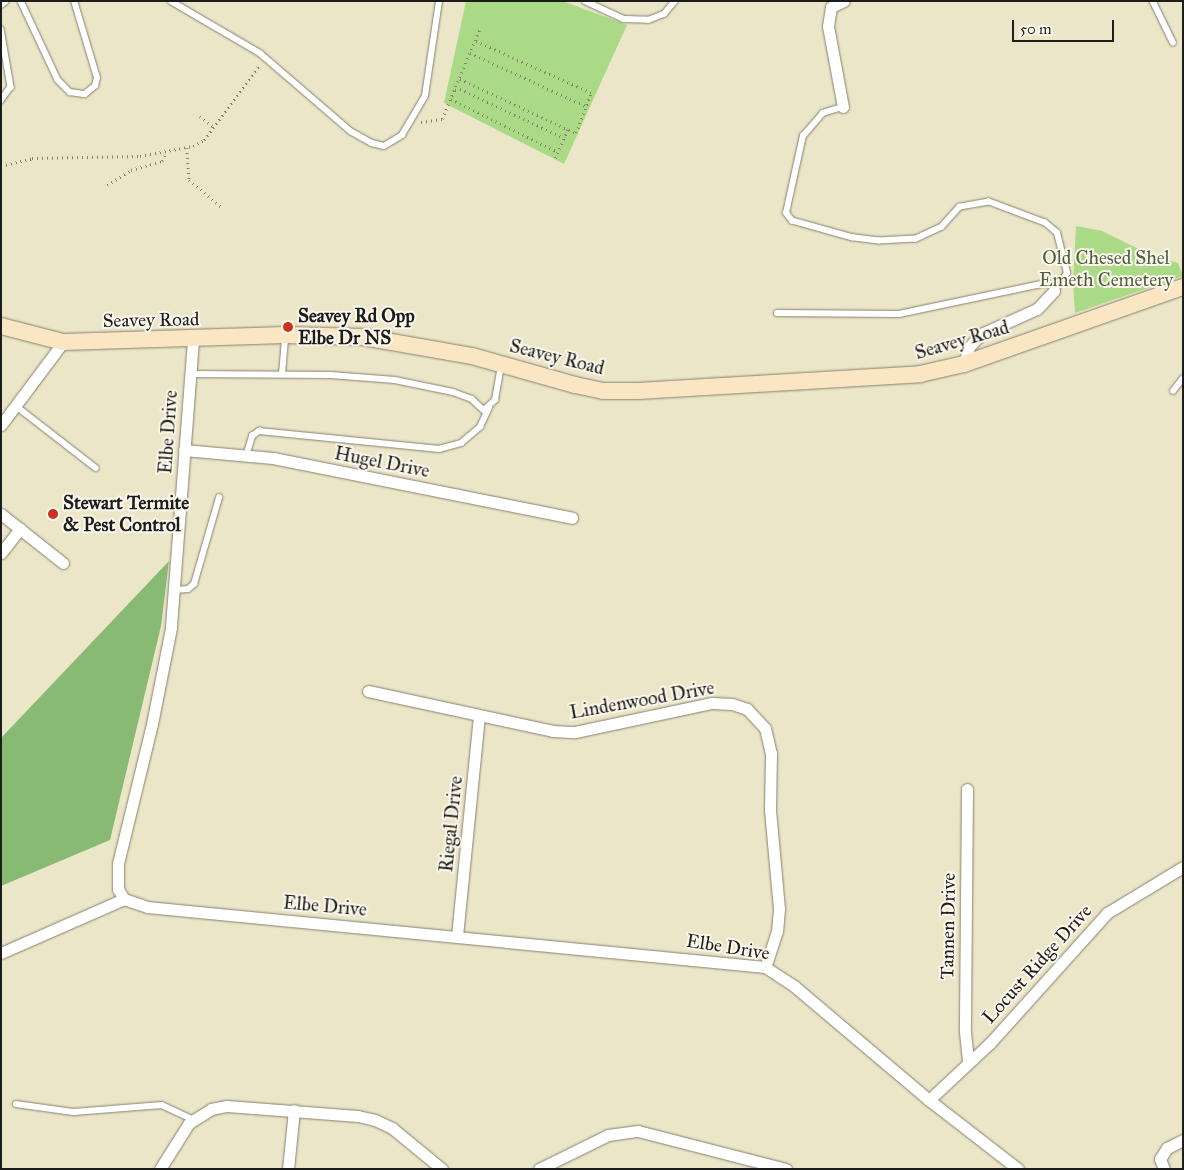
<!DOCTYPE html>
<style>
body{margin:0}
#map{position:relative;width:1184px;height:1170px;overflow:hidden;background:#ece6c8;font-family:"IM FELL Great Primer",serif}
div>[style]{position:absolute}
.green>*{inset:0;background:#abda87}
.forest>*{inset:0;background:#88ba74}
.path>*{height:2.5px;margin-top:-1.25px;transform-origin:0;background:repeating-linear-gradient(90deg,#848172 0 1px,transparent 0 5px)}
.roads{filter:drop-shadow(0 0 1px #848172) drop-shadow(0 0 1px #848172)}
.lane>*{height:5.5px;margin:-2.75px;padding:0 2.75px;transform-origin:2.75px;border-radius:2.75px;background:#fff}
.street>*{height:11px;margin:-5.5px;padding:0 5.5px;transform-origin:5.5px;border-radius:5.5px;background:#fff}
.secondary>*{height:16px;margin:-8px;padding:0 8px;transform-origin:8px;border-radius:8px;background:#fbe6c4}
.dots>*{width:14px;height:14px;translate:-50% -50%;box-sizing:border-box;border:2px solid #fbf7ec;border-radius:50%}
span{translate:-50% -50%;white-space:nowrap;text-align:center;line-height:1.15;-webkit-text-stroke:4px #fbf7ec;paint-order:stroke}
.park-label{font-size:19px;color:#4e5e41}
.poi-label{font-size:19px;color:#1c1c1c;font-weight:700}
.left{translate:0 -50%;text-align:left}
.street-label{font-size:19px;color:#1c1c1c}
.frame{position:absolute;inset:0;border:2px solid #1c1c1c;pointer-events:none}
.scale{position:absolute;left:1012px;top:20px;width:102px;height:22px;box-sizing:border-box;border:2px solid #1c1c1c;border-top:0;padding-left:6px;font-size:15px;line-height:18px;white-space:nowrap;color:#1c1c1c;-webkit-text-stroke:4px #fbf7ec;paint-order:stroke}
</style>
<div id="map">
<div class="green">
<div style="clip-path:polygon(466px 1px,563px 1px,627px 25px,564px 164px,444px 103px)"></div>
<div style="clip-path:polygon(1076px 226px,1102px 231px,1151px 255px,1178px 263px,1183px 276px,1075px 313px,1073px 282px)"></div>
</div>
<div class="forest">
<div style="clip-path:polygon(169px 561px,161px 626px,110px 840px,1px 886px,1px 738px)"></div>
</div>
<div class="path">
<div style="left:470px;top:53px;width:128px;rotate:24.6deg"></div>
<div style="left:460px;top:79px;width:128px;rotate:25deg"></div>
<div style="left:576px;top:133px;width:43px;rotate:-69.4deg"></div>
<div style="left:591px;top:93px;width:127px;rotate:-155.9deg"></div>
<div style="left:455px;top:90px;width:5px;rotate:-11deg"></div>
<div style="left:460px;top:89px;width:115px;rotate:25.2deg"></div>
<div style="left:451px;top:99px;width:119px;rotate:26.4deg"></div>
<div style="left:200px;top:116px;width:18px;rotate:38deg"></div>
<div style="left:421px;top:122px;width:21px;rotate:-8deg"></div>
<div style="left:442px;top:119px;width:99px;rotate:-67.3deg"></div>
<div style="left:187px;top:148px;width:32px;rotate:86deg"></div>
<div style="left:189px;top:180px;width:44px;rotate:39.5deg"></div>
<div style="left:555px;top:158px;width:32px;rotate:-66deg"></div>
<div style="left:1px;top:166px;width:32px;rotate:-14deg"></div>
<div style="left:32px;top:158px;width:108px;rotate:-1.1deg"></div>
<div style="left:140px;top:156px;width:54px;rotate:-10.7deg"></div>
<div style="left:193px;top:146px;width:13px;rotate:-29deg"></div>
<div style="left:204px;top:140px;width:94px;rotate:-53.6deg"></div>
<div style="left:107px;top:185px;width:28px;rotate:-32deg"></div>
<div style="left:131px;top:170px;width:32px;rotate:-16deg"></div>
<div style="left:162px;top:161px;width:9px;rotate:-63deg"></div>
</div>
<div class="roads">
<div class="lane">
<div style="left:21px;top:1px;width:87px;rotate:64.9deg"></div>
<div style="left:58px;top:80px;width:17px;rotate:45deg"></div>
<div style="left:70px;top:92px;width:15px;rotate:8deg"></div>
<div style="left:85px;top:94px;width:13px;rotate:-39deg"></div>
<div style="left:95px;top:86px;width:8px;rotate:-76deg"></div>
<div style="left:97px;top:78px;width:80px;rotate:-106.6deg"></div>
<div style="left:171px;top:1px;width:103px;rotate:30.3deg"></div>
<div style="left:260px;top:53px;width:121px;rotate:40.7deg"></div>
<div style="left:352px;top:132px;width:23px;rotate:29deg"></div>
<div style="left:372px;top:143px;width:12px;rotate:14deg"></div>
<div style="left:384px;top:146px;width:21px;rotate:-31deg"></div>
<div style="left:402px;top:135px;width:45px;rotate:-59.5deg"></div>
<div style="left:425px;top:96px;width:96px;rotate:-81.6deg"></div>
<div style="left:585px;top:1px;width:43px;rotate:24.8deg"></div>
<div style="left:624px;top:19px;width:24px;rotate:2deg"></div>
<div style="left:648px;top:20px;width:17px;rotate:-21deg"></div>
<div style="left:664px;top:14px;width:17px;rotate:-50deg"></div>
<div style="left:1153px;top:1px;width:46px;rotate:64deg"></div>
<div style="left:1px;top:5px;width:6px;rotate:-39deg"></div>
<div style="left:1px;top:29px;width:59px;rotate:80.2deg"></div>
<div style="left:11px;top:87px;width:17px;rotate:126deg"></div>
<div style="left:777px;top:313px;width:122px;rotate:0.5deg"></div>
<div style="left:899px;top:314px;width:150px;rotate:-11.9deg"></div>
<div style="left:1046px;top:283px;width:5px;rotate:11deg"></div>
<div style="left:1051px;top:284px;width:8px;rotate:67deg"></div>
<div style="left:1054px;top:291px;width:22px;rotate:-54deg"></div>
<div style="left:1067px;top:273px;width:41px;rotate:-104deg"></div>
<div style="left:1057px;top:233px;width:16px;rotate:-140deg"></div>
<div style="left:1045px;top:223px;width:60px;rotate:-159.4deg"></div>
<div style="left:989px;top:202px;width:29px;rotate:170deg"></div>
<div style="left:960px;top:207px;width:27px;rotate:132deg"></div>
<div style="left:942px;top:227px;width:29px;rotate:155deg"></div>
<div style="left:916px;top:239px;width:37px;rotate:177deg"></div>
<div style="left:879px;top:241px;width:26px;rotate:-173deg"></div>
<div style="left:853px;top:238px;width:63px;rotate:-164.4deg"></div>
<div style="left:792px;top:221px;width:10px;rotate:-127deg"></div>
<div style="left:786px;top:213px;width:79px;rotate:-77.6deg"></div>
<div style="left:803px;top:136px;width:30px;rotate:-49deg"></div>
<div style="left:823px;top:113px;width:21px;rotate:-17deg"></div>
<div style="left:190px;top:374px;width:141px;rotate:0.4deg"></div>
<div style="left:331px;top:375px;width:64px;rotate:4.5deg"></div>
<div style="left:395px;top:380px;width:59px;rotate:11.7deg"></div>
<div style="left:453px;top:392px;width:20px;rotate:20deg"></div>
<div style="left:472px;top:399px;width:16px;rotate:43deg"></div>
<div style="left:484px;top:410px;width:15px;rotate:-42deg"></div>
<div style="left:495px;top:400px;width:34px;rotate:-80deg"></div>
<div style="left:282px;top:374px;width:37px;rotate:-85deg"></div>
<div style="left:1173px;top:391px;width:16px;rotate:-52deg"></div>
<div style="left:16px;top:406px;width:101px;rotate:37.8deg"></div>
<div style="left:246px;top:456px;width:21px;rotate:-73deg"></div>
<div style="left:252px;top:436px;width:9px;rotate:-36deg"></div>
<div style="left:259px;top:431px;width:181px;rotate:5.7deg"></div>
<div style="left:439px;top:449px;width:23px;rotate:-15deg"></div>
<div style="left:461px;top:443px;width:25px;rotate:-40deg"></div>
<div style="left:480px;top:427px;width:21px;rotate:-65deg"></div>
<div style="left:174px;top:590px;width:14px;rotate:-4deg"></div>
<div style="left:188px;top:589px;width:8px;rotate:-40deg"></div>
<div style="left:194px;top:584px;width:90px;rotate:-73.8deg"></div>
<div style="left:16px;top:1104px;width:59px;rotate:7.9deg"></div>
<div style="left:74px;top:1112px;width:88px;rotate:-4.5deg"></div>
<div style="left:162px;top:1105px;width:35px;rotate:25deg"></div>
</div>
<div class="street">
<div style="left:843px;top:107px;width:82px;rotate:-100.5deg"></div>
<div style="left:828px;top:26px;width:19px;rotate:-81deg"></div>
<div style="left:831px;top:7px;width:14px;rotate:-25deg"></div>
<div style="left:193px;top:340px;width:289px;rotate:94.4deg"></div>
<div style="left:171px;top:628px;width:98px;rotate:101.2deg"></div>
<div style="left:152px;top:724px;width:144px;rotate:103.7deg"></div>
<div style="left:118px;top:864px;width:25px;rotate:90deg"></div>
<div style="left:118px;top:889px;width:12px;rotate:59deg"></div>
<div style="left:124px;top:899px;width:24px;rotate:19deg"></div>
<div style="left:147px;top:907px;width:621px;rotate:5.55deg"></div>
<div style="left:765px;top:967px;width:35px;rotate:33deg"></div>
<div style="left:794px;top:986px;width:177px;rotate:40.2deg"></div>
<div style="left:929px;top:1100px;width:113px;rotate:37.8deg"></div>
<div style="left:964px;top:364px;width:18px;rotate:-74deg"></div>
<div style="left:969px;top:347px;width:18px;rotate:-47deg"></div>
<div style="left:981px;top:334px;width:61px;rotate:-24.1deg"></div>
<div style="left:1037px;top:309px;width:25px;rotate:-47deg"></div>
<div style="left:1px;top:425px;width:104px;rotate:-53.2deg"></div>
<div style="left:184px;top:450px;width:89px;rotate:5.1deg"></div>
<div style="left:273px;top:458px;width:305px;rotate:11.3deg"></div>
<div style="left:1px;top:514px;width:79px;rotate:38.3deg"></div>
<div style="left:1px;top:553px;width:31px;rotate:-52deg"></div>
<div style="left:368px;top:691px;width:189px;rotate:12.2deg"></div>
<div style="left:553px;top:731px;width:22px;rotate:3deg"></div>
<div style="left:575px;top:732px;width:140px;rotate:-12deg"></div>
<div style="left:712px;top:703px;width:20px;rotate:3deg"></div>
<div style="left:732px;top:704px;width:16px;rotate:18deg"></div>
<div style="left:747px;top:709px;width:26px;rotate:47deg"></div>
<div style="left:765px;top:728px;width:26px;rotate:77deg"></div>
<div style="left:771px;top:753px;width:57px;rotate:91deg"></div>
<div style="left:770px;top:810px;width:99px;rotate:84.8deg"></div>
<div style="left:779px;top:909px;width:22px;rotate:95deg"></div>
<div style="left:777px;top:931px;width:38px;rotate:108deg"></div>
<div style="left:967px;top:789px;width:243px;rotate:90.5deg"></div>
<div style="left:965px;top:1032px;width:31px;rotate:84deg"></div>
<div style="left:457px;top:936px;width:221px;rotate:-84.3deg"></div>
<div style="left:1px;top:953px;width:134px;rotate:-23.7deg"></div>
<div style="left:929px;top:1100px;width:83px;rotate:-43.1deg"></div>
<div style="left:990px;top:1043px;width:175px;rotate:-48deg"></div>
<div style="left:1107px;top:913px;width:89px;rotate:-31.2deg"></div>
<div style="left:160px;top:1169px;width:54px;rotate:-57.8deg"></div>
<div style="left:189px;top:1123px;width:26px;rotate:-32deg"></div>
<div style="left:211px;top:1109px;width:16px;rotate:-11deg"></div>
<div style="left:227px;top:1106px;width:131px;rotate:4.4deg"></div>
<div style="left:358px;top:1116px;width:17px;rotate:13deg"></div>
<div style="left:375px;top:1120px;width:19px;rotate:25deg"></div>
<div style="left:392px;top:1128px;width:65px;rotate:39.4deg"></div>
<div style="left:288px;top:1169px;width:59px;rotate:-84.2deg"></div>
<div style="left:539px;top:1169px;width:77px;rotate:-26.2deg"></div>
<div style="left:608px;top:1135px;width:30px;rotate:-8deg"></div>
<div style="left:638px;top:1131px;width:153px;rotate:14.4deg"></div>
<div style="left:1164px;top:1169px;width:11px;rotate:-112deg"></div>
<div style="left:1160px;top:1159px;width:13px;rotate:-58deg"></div>
<div style="left:1167px;top:1148px;width:18px;rotate:-27deg"></div>
</div>
<div class="secondary">
<div style="left:1px;top:326px;width:64px;rotate:14.5deg"></div>
<div style="left:63px;top:342px;width:222px;rotate:-1.8deg"></div>
<div style="left:285px;top:335px;width:78px;rotate:1.5deg"></div>
<div style="left:363px;top:337px;width:111px;rotate:9.9deg"></div>
<div style="left:472px;top:356px;width:107px;rotate:15.7deg"></div>
<div style="left:575px;top:385px;width:29px;rotate:12deg"></div>
<div style="left:603px;top:391px;width:35px"></div>
<div style="left:638px;top:391px;width:283px;rotate:-3.4deg"></div>
<div style="left:920px;top:374px;width:45px;rotate:-12.8deg"></div>
<div style="left:964px;top:364px;width:232px;rotate:-19.4deg"></div>
</div>
</div>
<div class="dots">
<div style="left:288px;top:327px;background:#c8321e"></div>
<div style="left:53px;top:514px;background:#c8321e"></div>
</div>
<div class="park-label">
<span style="left:1106px;top:269px">Old Chesed Shel<br>Emeth Cemetery</span>
</div>
<div class="poi-label">
<span class="left" style="left:298px;top:327px">Seavey Rd Opp<br>Elbe Dr NS</span>
<span class="left" style="left:63px;top:514px">Stewart Termite<br>&amp; Pest Control</span>
</div>
<div class="street-label">
<span style="left:151px;top:320px;rotate:-1deg">Seavey Road</span>
<span style="left:962px;top:340px;rotate:-16deg">Seavey Road</span>
<span style="left:557px;top:357px;rotate:14deg">Seavey Road</span>
<span style="left:168px;top:432px;rotate:-86deg">Elbe Drive</span>
<span style="left:382px;top:462px;rotate:11deg">Hugel Drive</span>
<span style="left:642px;top:700px;rotate:-10deg">Lindenwood Drive</span>
<span style="left:451px;top:824px;rotate:-84deg">Riegal Drive</span>
<span style="left:325px;top:906px;rotate:5deg">Elbe Drive</span>
<span style="left:948px;top:926px;rotate:-89deg">Tannen Drive</span>
<span style="left:728px;top:947px;rotate:9deg">Elbe Drive</span>
<span style="left:1037px;top:964px;rotate:-48deg">Locust Ridge Drive</span>
</div>
<div class="frame"></div>
<div class="scale">50 m</div>
</div>
